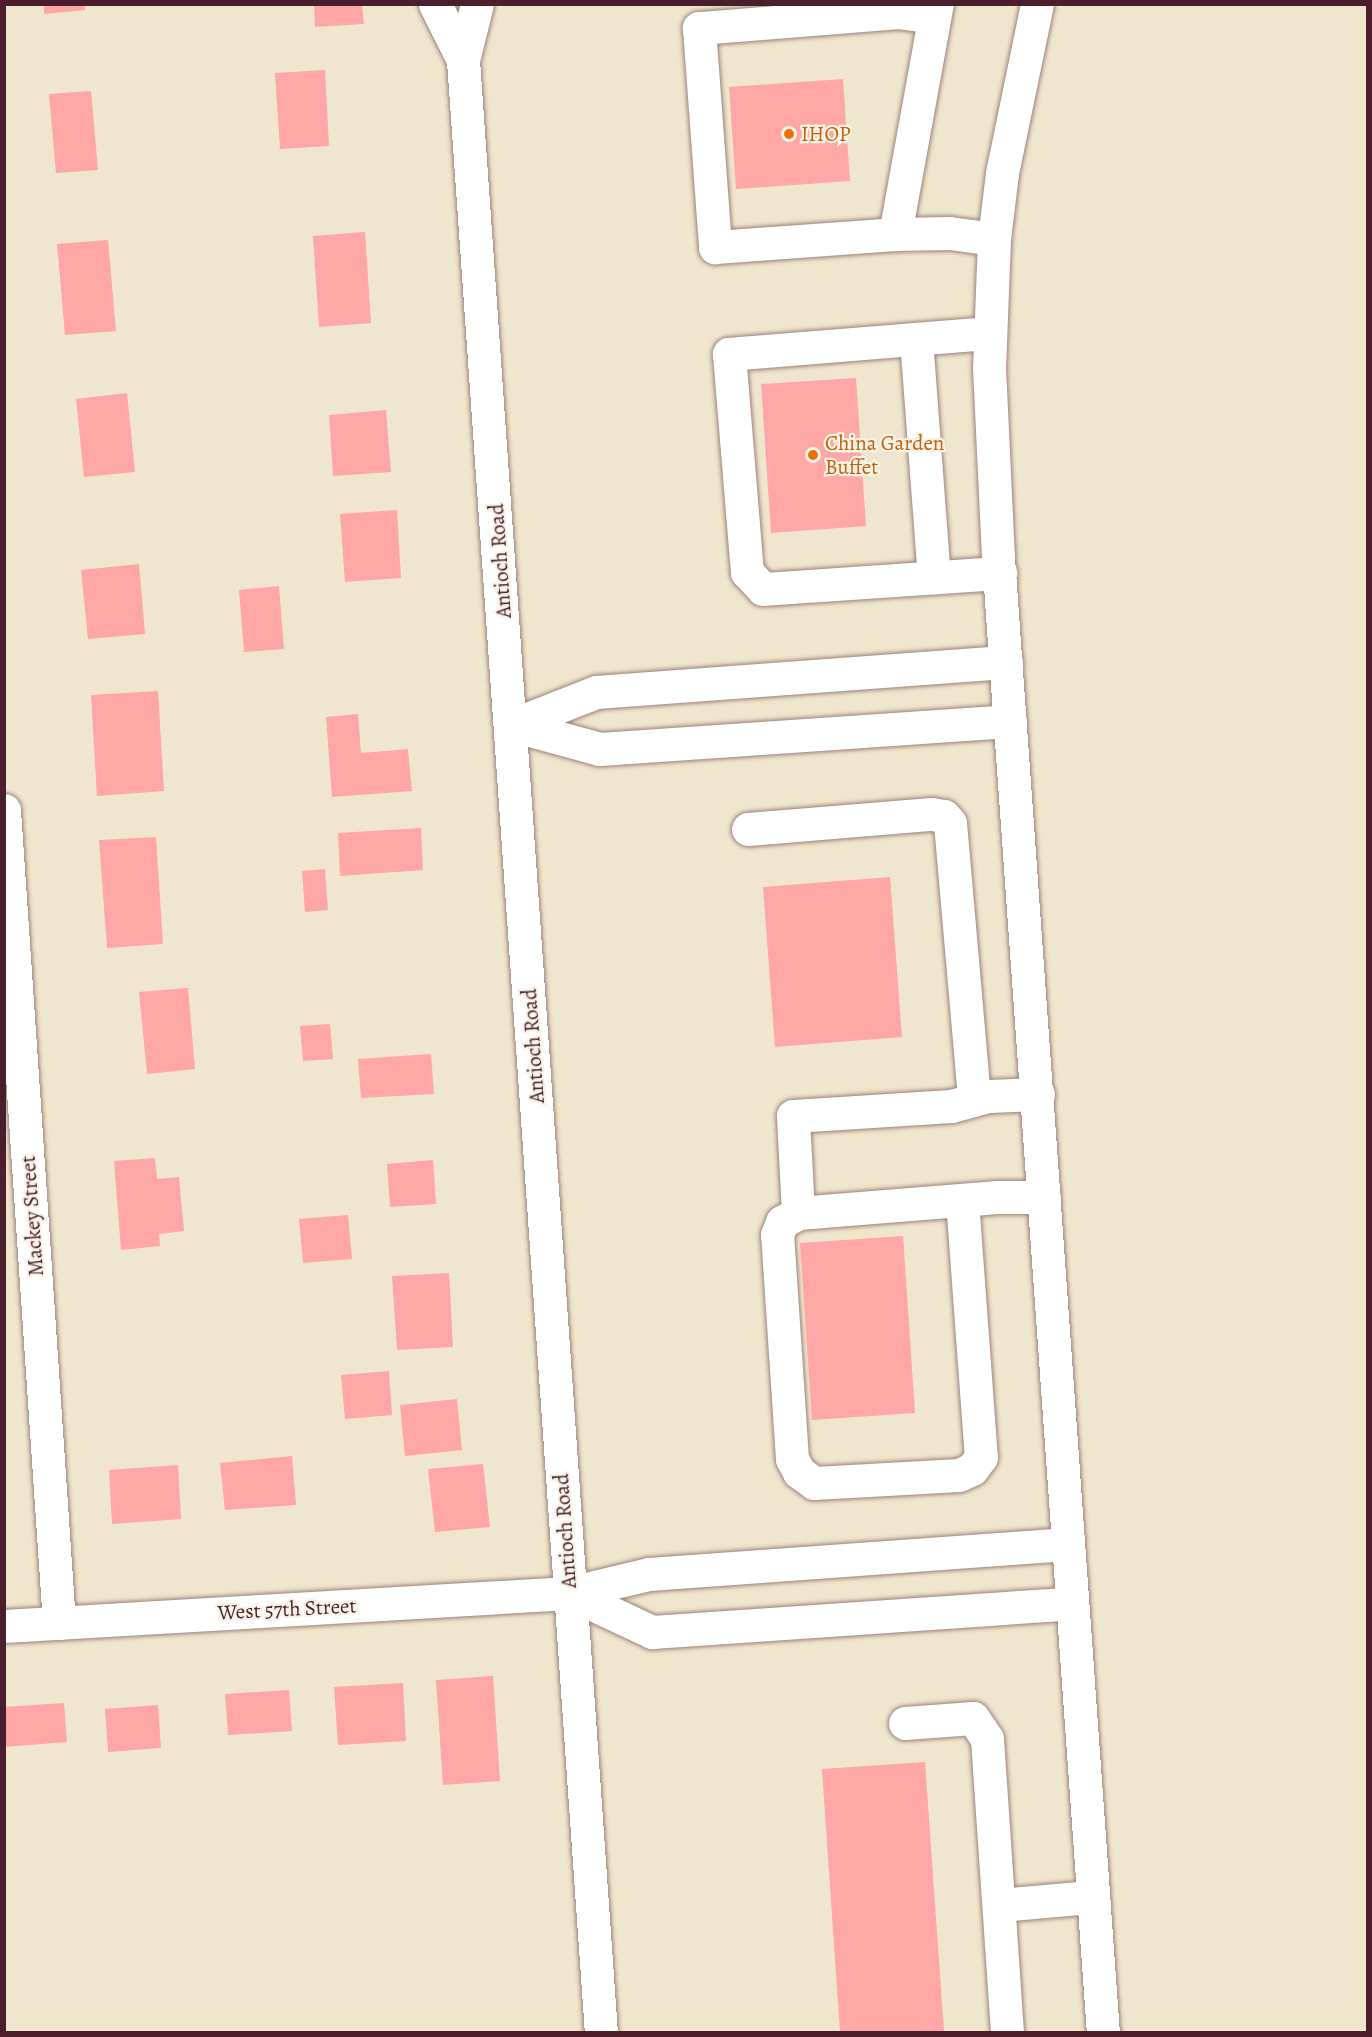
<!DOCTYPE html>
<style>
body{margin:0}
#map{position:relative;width:1372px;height:2037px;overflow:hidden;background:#f0e6cd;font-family:Alegreya,serif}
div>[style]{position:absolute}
.building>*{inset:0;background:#ffa7a4}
.roads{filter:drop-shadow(0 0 2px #9d827c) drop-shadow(0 0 2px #9d827c)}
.minor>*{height:33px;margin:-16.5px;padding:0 16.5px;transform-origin:16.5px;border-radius:16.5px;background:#fff}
.major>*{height:33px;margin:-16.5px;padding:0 16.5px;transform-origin:16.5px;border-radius:16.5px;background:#fff}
.dots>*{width:16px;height:16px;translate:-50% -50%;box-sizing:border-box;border:3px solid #f7f3e8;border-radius:50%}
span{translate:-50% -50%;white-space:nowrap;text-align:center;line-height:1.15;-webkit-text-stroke:4.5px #f7f3e8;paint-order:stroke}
.food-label{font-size:21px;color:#c56008}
.left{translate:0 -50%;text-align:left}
.street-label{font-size:21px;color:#4a1f2b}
.frame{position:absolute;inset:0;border:6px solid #4a1f2b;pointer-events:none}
</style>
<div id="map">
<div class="building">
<div style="clip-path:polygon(44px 4px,85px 4px,85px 10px,44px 14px)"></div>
<div style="clip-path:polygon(314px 4px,362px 4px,364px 24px,315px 27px)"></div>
<div style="clip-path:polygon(325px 70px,329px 146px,280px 149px,275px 73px)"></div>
<div style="clip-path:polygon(843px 79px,850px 181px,736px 189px,729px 87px)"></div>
<div style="clip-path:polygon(91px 91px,98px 170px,56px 173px,49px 94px)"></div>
<div style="clip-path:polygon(365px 232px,371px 323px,319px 327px,313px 236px)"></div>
<div style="clip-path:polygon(108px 240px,116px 331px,65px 335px,57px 244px)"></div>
<div style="clip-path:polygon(856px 378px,866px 526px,771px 533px,761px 384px)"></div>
<div style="clip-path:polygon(127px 393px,135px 472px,84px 477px,76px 399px)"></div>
<div style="clip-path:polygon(386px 410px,391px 472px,333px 476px,329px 415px)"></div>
<div style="clip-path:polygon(397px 510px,401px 578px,345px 582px,340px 514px)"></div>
<div style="clip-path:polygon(139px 564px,145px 634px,88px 639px,81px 570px)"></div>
<div style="clip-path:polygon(279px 586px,284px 649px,244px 652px,239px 590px)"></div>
<div style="clip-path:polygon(158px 691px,164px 791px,97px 796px,91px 695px)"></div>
<div style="clip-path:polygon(358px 714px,361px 753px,408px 749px,412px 791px,332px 797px,326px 717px)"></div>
<div style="clip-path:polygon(421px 828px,423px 870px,340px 876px,338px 833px)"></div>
<div style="clip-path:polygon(156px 837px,163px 944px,107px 948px,99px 840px)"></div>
<div style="clip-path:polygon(325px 869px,328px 910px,305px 912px,302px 871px)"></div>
<div style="clip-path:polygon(890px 877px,902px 1037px,775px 1047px,763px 887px)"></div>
<div style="clip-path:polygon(188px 988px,195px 1069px,147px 1074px,139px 992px)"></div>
<div style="clip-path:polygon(330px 1024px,333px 1059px,303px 1061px,300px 1026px)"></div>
<div style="clip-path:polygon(431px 1054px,434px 1094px,361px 1098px,358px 1059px)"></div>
<div style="clip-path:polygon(155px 1158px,157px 1179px,179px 1177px,184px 1231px,159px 1234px,160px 1246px,121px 1250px,114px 1161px)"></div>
<div style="clip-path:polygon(433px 1160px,436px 1204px,390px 1207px,387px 1164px)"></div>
<div style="clip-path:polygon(348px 1215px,352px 1259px,303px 1263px,299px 1219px)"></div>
<div style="clip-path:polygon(903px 1236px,915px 1413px,812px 1420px,800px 1243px)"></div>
<div style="clip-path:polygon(449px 1273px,453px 1347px,397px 1350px,392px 1276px)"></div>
<div style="clip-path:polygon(389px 1371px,392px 1415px,345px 1419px,341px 1375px)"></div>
<div style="clip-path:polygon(457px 1399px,462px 1450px,405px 1456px,400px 1405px)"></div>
<div style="clip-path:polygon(292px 1456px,296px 1505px,225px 1510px,220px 1463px)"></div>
<div style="clip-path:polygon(483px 1464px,490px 1527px,435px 1532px,428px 1469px)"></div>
<div style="clip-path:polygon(178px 1465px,181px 1519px,112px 1524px,109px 1470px)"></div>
<div style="clip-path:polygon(493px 1676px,500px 1781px,443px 1785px,436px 1680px)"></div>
<div style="clip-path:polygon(403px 1683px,406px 1741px,338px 1745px,334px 1687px)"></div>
<div style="clip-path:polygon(289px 1690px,292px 1731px,228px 1735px,225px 1694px)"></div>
<div style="clip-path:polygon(64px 1703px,67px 1742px,4px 1747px,4px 1707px)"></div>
<div style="clip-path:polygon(158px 1705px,161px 1748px,108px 1752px,105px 1709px)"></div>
<div style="clip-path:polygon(925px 1762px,944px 2032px,840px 2032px,822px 1769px)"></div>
</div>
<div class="roads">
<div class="minor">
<div style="left:1037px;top:4px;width:173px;rotate:101.7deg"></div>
<div style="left:1002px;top:173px;width:66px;rotate:96.9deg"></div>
<div style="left:994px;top:239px;width:128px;rotate:92.2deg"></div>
<div style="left:989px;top:367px;width:191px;rotate:87.3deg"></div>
<div style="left:998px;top:558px;width:1478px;rotate:85.93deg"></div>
<div style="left:934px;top:17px;width:35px;rotate:-172deg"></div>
<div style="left:899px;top:12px;width:201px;rotate:175.4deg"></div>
<div style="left:699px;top:28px;width:220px;rotate:85.8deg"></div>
<div style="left:715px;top:247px;width:180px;rotate:-4.1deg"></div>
<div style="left:895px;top:234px;width:54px;rotate:-1.1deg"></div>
<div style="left:949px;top:233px;width:45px;rotate:7.6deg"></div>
<div style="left:895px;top:234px;width:234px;rotate:-79.7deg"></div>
<div style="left:989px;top:333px;width:261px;rotate:175.4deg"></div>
<div style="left:729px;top:354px;width:219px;rotate:85.3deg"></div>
<div style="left:747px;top:572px;width:23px;rotate:47deg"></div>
<div style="left:763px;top:589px;width:238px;rotate:-3.9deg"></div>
<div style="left:916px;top:339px;width:239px;rotate:85.7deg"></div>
<div style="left:512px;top:725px;width:91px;rotate:15.3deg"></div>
<div style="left:600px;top:749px;width:411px;rotate:-3.9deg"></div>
<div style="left:512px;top:725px;width:90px;rotate:-21.4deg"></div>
<div style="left:596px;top:692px;width:411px;rotate:-4.2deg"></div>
<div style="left:4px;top:810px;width:815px;rotate:86.13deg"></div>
<div style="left:748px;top:829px;width:184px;rotate:-4.7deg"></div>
<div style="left:931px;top:814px;width:13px;rotate:9deg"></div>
<div style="left:944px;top:816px;width:9px;rotate:49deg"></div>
<div style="left:950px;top:823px;width:278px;rotate:85deg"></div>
<div style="left:962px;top:1200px;width:258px;rotate:85.8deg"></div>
<div style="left:981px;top:1457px;width:15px;rotate:127deg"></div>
<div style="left:972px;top:1469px;width:14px;rotate:155deg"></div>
<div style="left:959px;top:1475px;width:145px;rotate:176.8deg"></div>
<div style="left:814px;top:1483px;width:19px;rotate:-144deg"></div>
<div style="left:799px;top:1472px;width:15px;rotate:-118deg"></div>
<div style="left:792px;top:1459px;width:225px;rotate:-93.8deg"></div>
<div style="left:777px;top:1235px;width:14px;rotate:-69deg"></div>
<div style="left:782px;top:1222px;width:18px;rotate:-29deg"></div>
<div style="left:798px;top:1213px;width:200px;rotate:-4.6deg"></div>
<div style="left:997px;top:1197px;width:47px"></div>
<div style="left:798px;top:1213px;width:97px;rotate:-93deg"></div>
<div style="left:793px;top:1116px;width:158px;rotate:-3.6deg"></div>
<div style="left:951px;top:1106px;width:39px;rotate:-15deg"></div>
<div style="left:989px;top:1096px;width:49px;rotate:-2.3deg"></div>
<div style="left:569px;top:1593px;width:92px;rotate:25.2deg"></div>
<div style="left:652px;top:1632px;width:421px;rotate:-3.9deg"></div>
<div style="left:4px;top:1626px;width:566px;rotate:-3.34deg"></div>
<div style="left:569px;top:1593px;width:82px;rotate:-13.4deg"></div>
<div style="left:649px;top:1574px;width:420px;rotate:-4.1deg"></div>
<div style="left:905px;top:1723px;width:68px;rotate:-4.2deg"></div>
<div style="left:973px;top:1718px;width:25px;rotate:56deg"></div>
<div style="left:987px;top:1739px;width:294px;rotate:86.1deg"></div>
<div style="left:999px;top:1905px;width:92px;rotate:-5deg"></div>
</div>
<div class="major">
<div style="left:435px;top:4px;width:63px;rotate:63.4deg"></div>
<div style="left:477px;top:4px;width:58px;rotate:104deg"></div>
<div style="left:463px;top:60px;width:1977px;rotate:86deg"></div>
</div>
</div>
<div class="dots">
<div style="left:789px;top:134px;background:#e8710a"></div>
<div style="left:813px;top:455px;background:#e8710a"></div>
</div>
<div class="food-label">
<span class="left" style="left:801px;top:134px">IHOP</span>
<span class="left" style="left:825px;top:455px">China Garden<br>Buffet</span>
</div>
<div class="street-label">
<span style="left:500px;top:561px;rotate:-94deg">Antioch Road</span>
<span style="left:533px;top:1046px;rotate:-94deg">Antioch Road</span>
<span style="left:32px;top:1216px;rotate:-94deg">Mackey Street</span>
<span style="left:565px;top:1531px;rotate:-94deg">Antioch Road</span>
<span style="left:287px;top:1609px;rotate:-3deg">West 57th Street</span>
</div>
<div class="frame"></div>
</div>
